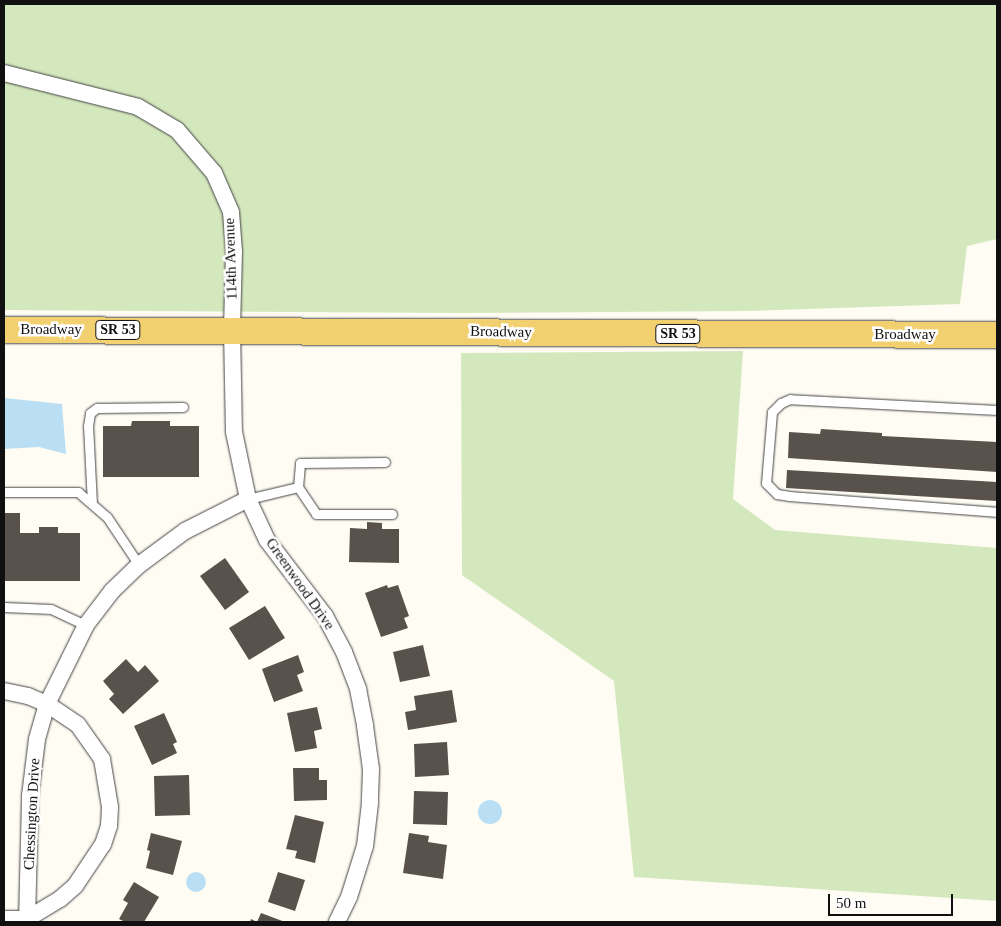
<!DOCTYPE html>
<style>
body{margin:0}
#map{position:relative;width:1001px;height:926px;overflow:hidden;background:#fefcf3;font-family:"Times New Roman",serif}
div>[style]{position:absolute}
.green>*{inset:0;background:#d4e8bd}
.water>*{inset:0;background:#badff4}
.round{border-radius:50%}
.building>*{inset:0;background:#58514c}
.roads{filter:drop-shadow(0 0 1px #434343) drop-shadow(0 0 1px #434343)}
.lane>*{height:9px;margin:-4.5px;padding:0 4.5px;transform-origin:4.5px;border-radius:4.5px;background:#fff}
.street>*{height:16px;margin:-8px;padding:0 8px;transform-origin:8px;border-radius:8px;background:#fff}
.primary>*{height:26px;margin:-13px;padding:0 13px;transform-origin:13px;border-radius:13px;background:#f2cf6f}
span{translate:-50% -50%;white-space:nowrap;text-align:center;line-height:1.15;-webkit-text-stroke:5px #fff;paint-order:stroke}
.shield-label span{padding:1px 4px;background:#fff;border:1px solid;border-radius:4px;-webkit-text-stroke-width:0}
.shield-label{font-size:14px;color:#101010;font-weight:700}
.street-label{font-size:15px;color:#101010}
.frame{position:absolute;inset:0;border:5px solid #101010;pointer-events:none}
.scale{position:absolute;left:828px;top:894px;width:125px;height:22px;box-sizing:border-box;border:2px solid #101010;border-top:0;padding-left:6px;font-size:15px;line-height:18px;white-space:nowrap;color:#101010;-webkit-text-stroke:4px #fff;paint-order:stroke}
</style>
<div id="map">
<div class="green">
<div style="clip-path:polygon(4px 4px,997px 4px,997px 239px,967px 246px,960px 304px,746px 311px,461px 313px,4px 310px)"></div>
<div style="clip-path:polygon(743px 351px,733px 499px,775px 530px,997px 548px,997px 901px,634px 877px,614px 681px,462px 575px,461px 353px)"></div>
</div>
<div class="water">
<div style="clip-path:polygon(4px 398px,62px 404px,66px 454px,39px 447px,4px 449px)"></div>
<div class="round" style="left:478px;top:800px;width:24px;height:24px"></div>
<div class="round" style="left:186px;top:872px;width:20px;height:20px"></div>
</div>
<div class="building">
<div style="clip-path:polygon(132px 421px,170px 421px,170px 426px,199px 426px,199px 477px,103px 477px,103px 426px,131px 426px)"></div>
<div style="clip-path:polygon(821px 429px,882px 433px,882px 436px,997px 442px,997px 472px,788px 458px,789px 432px,820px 434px)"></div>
<div style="clip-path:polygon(787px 470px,997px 482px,997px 501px,786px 488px)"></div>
<div style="clip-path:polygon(4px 513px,20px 513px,20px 533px,39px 533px,39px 527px,58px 527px,58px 533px,80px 533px,80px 581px,4px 581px)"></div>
<div style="clip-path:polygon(367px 522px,382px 523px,382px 529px,399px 529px,399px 563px,349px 562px,350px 528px,367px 529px)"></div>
<div style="clip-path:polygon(225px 558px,249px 592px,225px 610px,200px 576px)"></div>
<div style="clip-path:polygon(387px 585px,388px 588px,398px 585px,409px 616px,404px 618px,408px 628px,381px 637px,365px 593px)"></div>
<div style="clip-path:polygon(265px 606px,285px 638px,249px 660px,229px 628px)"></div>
<div style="clip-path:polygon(423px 645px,430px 676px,400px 682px,393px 652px)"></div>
<div style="clip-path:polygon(298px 655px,304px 672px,297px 675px,303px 691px,274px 702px,262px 669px)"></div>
<div style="clip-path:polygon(126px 659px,138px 672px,145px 665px,159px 681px,123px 714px,109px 699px,114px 694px,103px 681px)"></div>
<div style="clip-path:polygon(452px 690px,457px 722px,408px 730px,405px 712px,416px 710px,414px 696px)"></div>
<div style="clip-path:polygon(317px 707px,322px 729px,314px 731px,317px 748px,295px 752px,287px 713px)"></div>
<div style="clip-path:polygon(164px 713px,177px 742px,173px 744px,177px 753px,152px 765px,134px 726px)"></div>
<div style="clip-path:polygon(447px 742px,449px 775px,415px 777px,414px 744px)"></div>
<div style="clip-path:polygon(293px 768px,319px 768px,319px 780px,327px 780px,327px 800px,294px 801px)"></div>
<div style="clip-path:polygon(189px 775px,190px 815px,155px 816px,154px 776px)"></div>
<div style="clip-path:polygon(414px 791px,448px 792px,447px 825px,413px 824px)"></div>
<div style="clip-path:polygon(295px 815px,324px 822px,315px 863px,295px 858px,297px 851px,286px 849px)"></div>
<div style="clip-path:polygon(151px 833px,182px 841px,173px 875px,146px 868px,150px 851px,147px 850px)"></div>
<div style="clip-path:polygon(409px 833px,429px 836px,428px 842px,447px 845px,443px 879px,403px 873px)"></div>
<div style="clip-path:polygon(278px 872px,305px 880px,295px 911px,268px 902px)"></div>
<div style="clip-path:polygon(134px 882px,159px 897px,144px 922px,125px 922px,119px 919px,128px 903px,123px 900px)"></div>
<div style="clip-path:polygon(261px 913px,285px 922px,250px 922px,251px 919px,257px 922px)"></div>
</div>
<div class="roads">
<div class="lane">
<div style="left:997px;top:410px;width:207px;rotate:-177deg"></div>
<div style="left:790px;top:399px;width:10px;rotate:156deg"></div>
<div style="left:781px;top:403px;width:13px;rotate:135deg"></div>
<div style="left:772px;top:412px;width:71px;rotate:94.8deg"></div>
<div style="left:766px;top:483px;width:16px;rotate:45deg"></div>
<div style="left:777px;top:494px;width:13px;rotate:9deg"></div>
<div style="left:790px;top:496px;width:208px;rotate:4.4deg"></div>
<div style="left:298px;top:487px;width:24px;rotate:-85deg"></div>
<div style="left:300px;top:463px;width:85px;rotate:-0.7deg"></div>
<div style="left:4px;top:492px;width:74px"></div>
<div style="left:78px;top:492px;width:38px;rotate:41deg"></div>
<div style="left:107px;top:517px;width:58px;rotate:56.3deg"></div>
<div style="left:248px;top:499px;width:51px;rotate:-13.5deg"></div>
<div style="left:298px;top:487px;width:32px;rotate:56deg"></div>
<div style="left:316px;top:514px;width:76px"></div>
<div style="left:92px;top:504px;width:78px;rotate:-92.9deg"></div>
<div style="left:88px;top:426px;width:13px;rotate:-81deg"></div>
<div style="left:90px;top:413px;width:9px;rotate:-36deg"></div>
<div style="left:97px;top:408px;width:86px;rotate:-0.7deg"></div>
<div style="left:4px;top:607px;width:47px;rotate:2.4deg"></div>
<div style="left:51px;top:609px;width:38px;rotate:25deg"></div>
</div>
<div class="street">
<div style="left:4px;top:73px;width:138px;rotate:14.2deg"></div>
<div style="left:138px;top:107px;width:45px;rotate:30.5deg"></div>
<div style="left:177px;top:130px;width:57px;rotate:49.3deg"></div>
<div style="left:214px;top:173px;width:43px;rotate:66.4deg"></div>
<div style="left:231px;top:212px;width:40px;rotate:85.7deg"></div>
<div style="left:234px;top:252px;width:78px;rotate:91.5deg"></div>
<div style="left:232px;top:330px;width:102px;rotate:88.9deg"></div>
<div style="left:234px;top:432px;width:68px;rotate:78.2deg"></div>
<div style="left:248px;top:499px;width:45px;rotate:65.1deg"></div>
<div style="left:267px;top:540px;width:96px;rotate:52.7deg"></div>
<div style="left:325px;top:616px;width:41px;rotate:62.2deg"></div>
<div style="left:344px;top:652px;width:40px;rotate:69deg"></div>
<div style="left:358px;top:689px;width:38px;rotate:79deg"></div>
<div style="left:365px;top:726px;width:43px;rotate:82.1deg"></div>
<div style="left:371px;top:769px;width:34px;rotate:92deg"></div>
<div style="left:370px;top:803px;width:43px;rotate:96.6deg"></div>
<div style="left:365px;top:846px;width:53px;rotate:107.4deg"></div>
<div style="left:349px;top:897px;width:28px;rotate:116deg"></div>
<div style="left:4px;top:691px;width:25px;rotate:12deg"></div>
<div style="left:28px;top:696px;width:21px;rotate:23deg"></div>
<div style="left:47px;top:704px;width:37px;rotate:34deg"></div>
<div style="left:78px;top:725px;width:42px;rotate:54.8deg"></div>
<div style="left:102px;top:759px;width:49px;rotate:80.5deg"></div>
<div style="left:110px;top:807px;width:19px;rotate:93deg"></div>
<div style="left:109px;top:826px;width:19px;rotate:108deg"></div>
<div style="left:103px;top:844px;width:50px;rotate:123.7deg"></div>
<div style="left:75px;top:886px;width:20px;rotate:139deg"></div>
<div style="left:60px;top:899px;width:39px;rotate:149deg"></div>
<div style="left:27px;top:919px;width:23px;rotate:180deg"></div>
<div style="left:27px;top:922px;width:126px;rotate:-88.6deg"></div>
<div style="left:30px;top:796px;width:57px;rotate:-83deg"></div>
<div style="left:37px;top:739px;width:36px;rotate:-74deg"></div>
<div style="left:47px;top:704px;width:88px;rotate:-63.7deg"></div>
<div style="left:86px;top:625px;width:43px;rotate:-52.6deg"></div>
<div style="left:112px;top:591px;width:37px;rotate:-44deg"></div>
<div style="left:139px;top:565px;width:57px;rotate:-36.5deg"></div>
<div style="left:185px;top:531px;width:71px;rotate:-26.9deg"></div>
</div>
<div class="primary">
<div style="left:4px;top:330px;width:993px;rotate:0.29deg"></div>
</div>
</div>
<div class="shield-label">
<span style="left:118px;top:330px">SR 53</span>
<span style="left:678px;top:334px">SR 53</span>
</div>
<div class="street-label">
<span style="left:231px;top:259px;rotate:-92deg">114th Avenue</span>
<span style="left:51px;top:330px">Broadway</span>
<span style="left:501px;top:332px;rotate:1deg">Broadway</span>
<span style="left:905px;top:335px">Broadway</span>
<span style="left:300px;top:584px;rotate:55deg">Greenwood Drive</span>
<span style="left:32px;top:814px;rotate:-87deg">Chessington Drive</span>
</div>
<div class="frame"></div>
<div class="scale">50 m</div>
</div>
